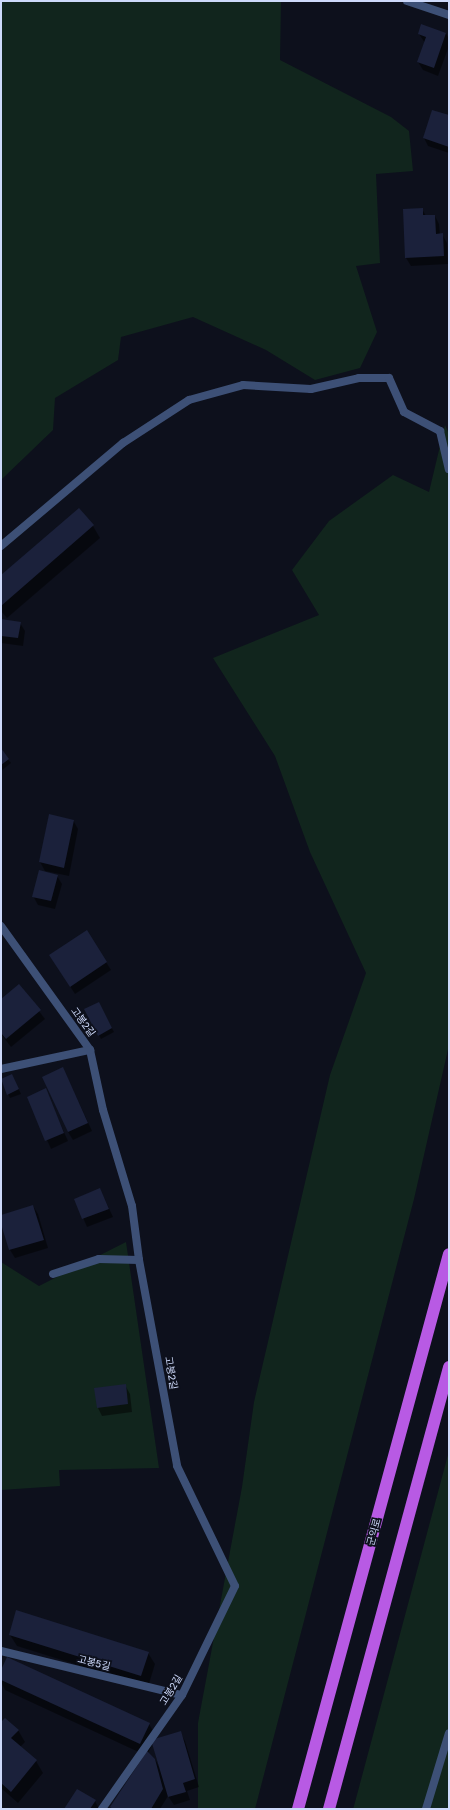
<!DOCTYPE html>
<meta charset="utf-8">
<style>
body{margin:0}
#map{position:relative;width:450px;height:1810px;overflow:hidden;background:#0d101c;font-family:"Golos Text","Noto Sans KR",sans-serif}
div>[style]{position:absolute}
.green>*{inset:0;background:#11251d}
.shadow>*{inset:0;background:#0007}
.building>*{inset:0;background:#1b213b}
.minor>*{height:8px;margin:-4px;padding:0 4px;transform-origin:4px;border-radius:4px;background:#3d5076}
.trunk>*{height:12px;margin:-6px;padding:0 6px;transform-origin:6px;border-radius:6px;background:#b85ae4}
span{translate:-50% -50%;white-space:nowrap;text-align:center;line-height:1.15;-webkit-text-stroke:3.5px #0d101c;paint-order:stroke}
.street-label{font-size:10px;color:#cdd9fa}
.frame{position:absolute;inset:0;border:2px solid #cdd9fa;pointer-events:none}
</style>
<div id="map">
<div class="green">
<div style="clip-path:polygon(1px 1px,281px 1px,280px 60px,391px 117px,409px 131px,413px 171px,376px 174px,380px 263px,356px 266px,377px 332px,360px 368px,315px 380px,266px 350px,193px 317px,121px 337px,118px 360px,55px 398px,53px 430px,1px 480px)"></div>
<div style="clip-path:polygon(445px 425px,449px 434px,449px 1045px,414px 1199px,255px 1809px,198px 1809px,198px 1723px,242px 1487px,254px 1402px,330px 1075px,366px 973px,310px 852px,275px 756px,213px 658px,319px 615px,292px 570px,329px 521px,393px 475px,429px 492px)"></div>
<div style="clip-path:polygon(126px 1242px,159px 1468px,59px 1470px,60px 1486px,1px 1490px,1px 1262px,39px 1286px)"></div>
<div style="clip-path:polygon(449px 1451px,449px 1809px,353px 1809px,354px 1806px)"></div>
</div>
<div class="shadow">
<div style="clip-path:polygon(446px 33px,449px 39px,449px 46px,438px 76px,423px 70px,418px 62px,425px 43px,419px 34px)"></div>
<div style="clip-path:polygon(449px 116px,449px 153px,428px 146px,424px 138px)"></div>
<div style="clip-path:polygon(449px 192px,449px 207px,448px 205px)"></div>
<div style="clip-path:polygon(422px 209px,426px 216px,435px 216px,439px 224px,440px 235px,442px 234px,447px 243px,448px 264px,411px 266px,406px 258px)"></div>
<div style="clip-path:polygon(79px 509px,93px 526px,100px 538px,7px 618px,1px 611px,1px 576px)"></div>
<div style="clip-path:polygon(1px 620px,20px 623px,25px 631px,23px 646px,1px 643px)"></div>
<div style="clip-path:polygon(1px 750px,11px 763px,1px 771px)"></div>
<div style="clip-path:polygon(49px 815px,73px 820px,78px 829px,69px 876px,45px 871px,40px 862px)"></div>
<div style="clip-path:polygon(57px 876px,62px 884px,55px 909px,38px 905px,33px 896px)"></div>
<div style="clip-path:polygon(106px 962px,111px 970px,75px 994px,55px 963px)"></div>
<div style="clip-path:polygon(19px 985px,45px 1019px,11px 1047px,1px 1034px,1px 1000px)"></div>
<div style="clip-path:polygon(98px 1003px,114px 1032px,101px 1039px,85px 1010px)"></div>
<div style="clip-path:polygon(63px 1068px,92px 1131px,73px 1140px,68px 1132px)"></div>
<div style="clip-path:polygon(14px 1079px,21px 1094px,10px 1098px,1px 1080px)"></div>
<div style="clip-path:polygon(45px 1090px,68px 1141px,51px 1149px,28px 1097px)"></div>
<div style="clip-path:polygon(100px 1189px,113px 1217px,87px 1227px,75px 1199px)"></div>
<div style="clip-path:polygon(33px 1206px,38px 1214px,48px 1248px,15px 1258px,10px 1250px,1px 1216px)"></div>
<div style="clip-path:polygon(125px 1385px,130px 1394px,132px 1412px,102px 1416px,98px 1408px)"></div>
<div style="clip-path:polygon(10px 1635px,148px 1653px,155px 1664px,148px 1687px,17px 1646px)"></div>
<div style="clip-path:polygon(evenodd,1px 1673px,149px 1724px,156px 1736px,154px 1740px,180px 1732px,185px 1741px,199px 1787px,187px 1791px,190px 1800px,174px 1805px,168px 1796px,160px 1809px,113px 1809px,111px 1807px,145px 1755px,5px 1690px,1px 1682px,1px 1673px,153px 1743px,159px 1767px,155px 1759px,148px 1753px,153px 1743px)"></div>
<div style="clip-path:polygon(1px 1724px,18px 1730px,25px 1742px,20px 1747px,36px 1761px,43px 1773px,18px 1803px,1px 1788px)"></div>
<div style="clip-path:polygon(95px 1801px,99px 1809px,66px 1809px)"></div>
</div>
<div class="building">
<div style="clip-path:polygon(421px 24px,446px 33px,434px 68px,417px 62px,426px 37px,418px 34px)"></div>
<div style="clip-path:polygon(432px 110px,449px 115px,449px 147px,423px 138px)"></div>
<div style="clip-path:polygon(423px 208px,423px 215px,435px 215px,436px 234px,443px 233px,444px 256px,405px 258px,403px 209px)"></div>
<div style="clip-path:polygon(79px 508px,94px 525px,1px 606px,1px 575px)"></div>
<div style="clip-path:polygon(1px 619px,21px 622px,18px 638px,1px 636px)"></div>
<div style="clip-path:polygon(1px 748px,9px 759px,1px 765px)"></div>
<div style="clip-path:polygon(49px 814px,74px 820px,64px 868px,39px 862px)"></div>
<div style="clip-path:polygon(39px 870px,58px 875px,51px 901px,32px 897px)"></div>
<div style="clip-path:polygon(87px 930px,107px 962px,70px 987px,49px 955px)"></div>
<div style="clip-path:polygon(19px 984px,41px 1010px,6px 1039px,1px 1033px,1px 999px)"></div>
<div style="clip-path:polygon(99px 1002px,112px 1028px,98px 1036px,84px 1009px)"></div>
<div style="clip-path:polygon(63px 1067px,88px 1123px,68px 1132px,42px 1077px)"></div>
<div style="clip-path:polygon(12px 1074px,19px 1089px,7px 1095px,1px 1079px)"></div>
<div style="clip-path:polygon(46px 1088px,64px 1133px,45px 1141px,27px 1097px)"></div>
<div style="clip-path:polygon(100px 1188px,109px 1209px,82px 1219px,74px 1199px)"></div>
<div style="clip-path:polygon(33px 1205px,44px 1240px,9px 1250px,1px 1224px,1px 1215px)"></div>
<div style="clip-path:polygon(126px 1384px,128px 1404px,97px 1408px,94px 1388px)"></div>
<div style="clip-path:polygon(16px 1610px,149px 1652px,141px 1676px,9px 1635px)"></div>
<div style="clip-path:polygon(7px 1657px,150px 1723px,140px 1744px,1px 1680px,1px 1670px)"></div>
<div style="clip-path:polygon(5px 1718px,19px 1730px,11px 1738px,37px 1760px,11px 1792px,1px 1783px,1px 1722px)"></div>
<div style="clip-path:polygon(181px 1731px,195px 1779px,183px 1783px,186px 1792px,168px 1797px,151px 1740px)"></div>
<div style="clip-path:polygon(147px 1751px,155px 1759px,163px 1789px,151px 1809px,113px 1809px,110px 1807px)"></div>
<div style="clip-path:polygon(77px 1789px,96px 1800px,90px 1809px,64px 1809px)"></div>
</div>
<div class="minor">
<div style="left:407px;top:1px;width:44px;rotate:18.4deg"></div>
<div style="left:1px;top:546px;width:160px;rotate:-40.2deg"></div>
<div style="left:123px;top:443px;width:79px;rotate:-33.1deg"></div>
<div style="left:189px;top:400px;width:56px;rotate:-15.5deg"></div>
<div style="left:243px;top:385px;width:68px;rotate:3.4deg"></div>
<div style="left:311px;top:389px;width:49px;rotate:-12.9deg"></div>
<div style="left:359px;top:378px;width:30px"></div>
<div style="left:389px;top:378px;width:37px;rotate:66deg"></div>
<div style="left:404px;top:412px;width:41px;rotate:27.8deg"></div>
<div style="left:440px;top:431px;width:39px;rotate:77deg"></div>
<div style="left:1px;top:926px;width:153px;rotate:54.3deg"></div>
<div style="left:90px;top:1050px;width:61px;rotate:77.8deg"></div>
<div style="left:103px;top:1110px;width:100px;rotate:73.2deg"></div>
<div style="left:132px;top:1206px;width:54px;rotate:82.6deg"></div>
<div style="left:139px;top:1260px;width:209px;rotate:79.5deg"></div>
<div style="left:177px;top:1466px;width:133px;rotate:64.2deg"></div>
<div style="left:235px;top:1586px;width:121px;rotate:115.9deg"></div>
<div style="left:182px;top:1695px;width:139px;rotate:125.1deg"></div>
<div style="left:1px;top:1069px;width:91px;rotate:-12.1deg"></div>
<div style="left:53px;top:1274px;width:48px;rotate:-18.1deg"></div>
<div style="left:99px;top:1259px;width:40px;rotate:1.4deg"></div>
<div style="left:1px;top:1651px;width:186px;rotate:13.7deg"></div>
<div style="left:426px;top:1809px;width:79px;rotate:-73.2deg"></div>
</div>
<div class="trunk">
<div style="left:298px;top:1809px;width:575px;rotate:-74.78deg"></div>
<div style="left:329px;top:1809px;width:458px;rotate:-74.8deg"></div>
</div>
<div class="street-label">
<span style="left:83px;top:1022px;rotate:54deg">고봉2길</span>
<span style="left:171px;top:1373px;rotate:80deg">고봉2길</span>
<span style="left:374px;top:1532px;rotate:-75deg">군익로</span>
<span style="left:94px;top:1663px;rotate:14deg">고봉5길</span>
<span style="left:171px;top:1690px;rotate:-59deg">고봉2길</span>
</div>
<div class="frame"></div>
</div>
